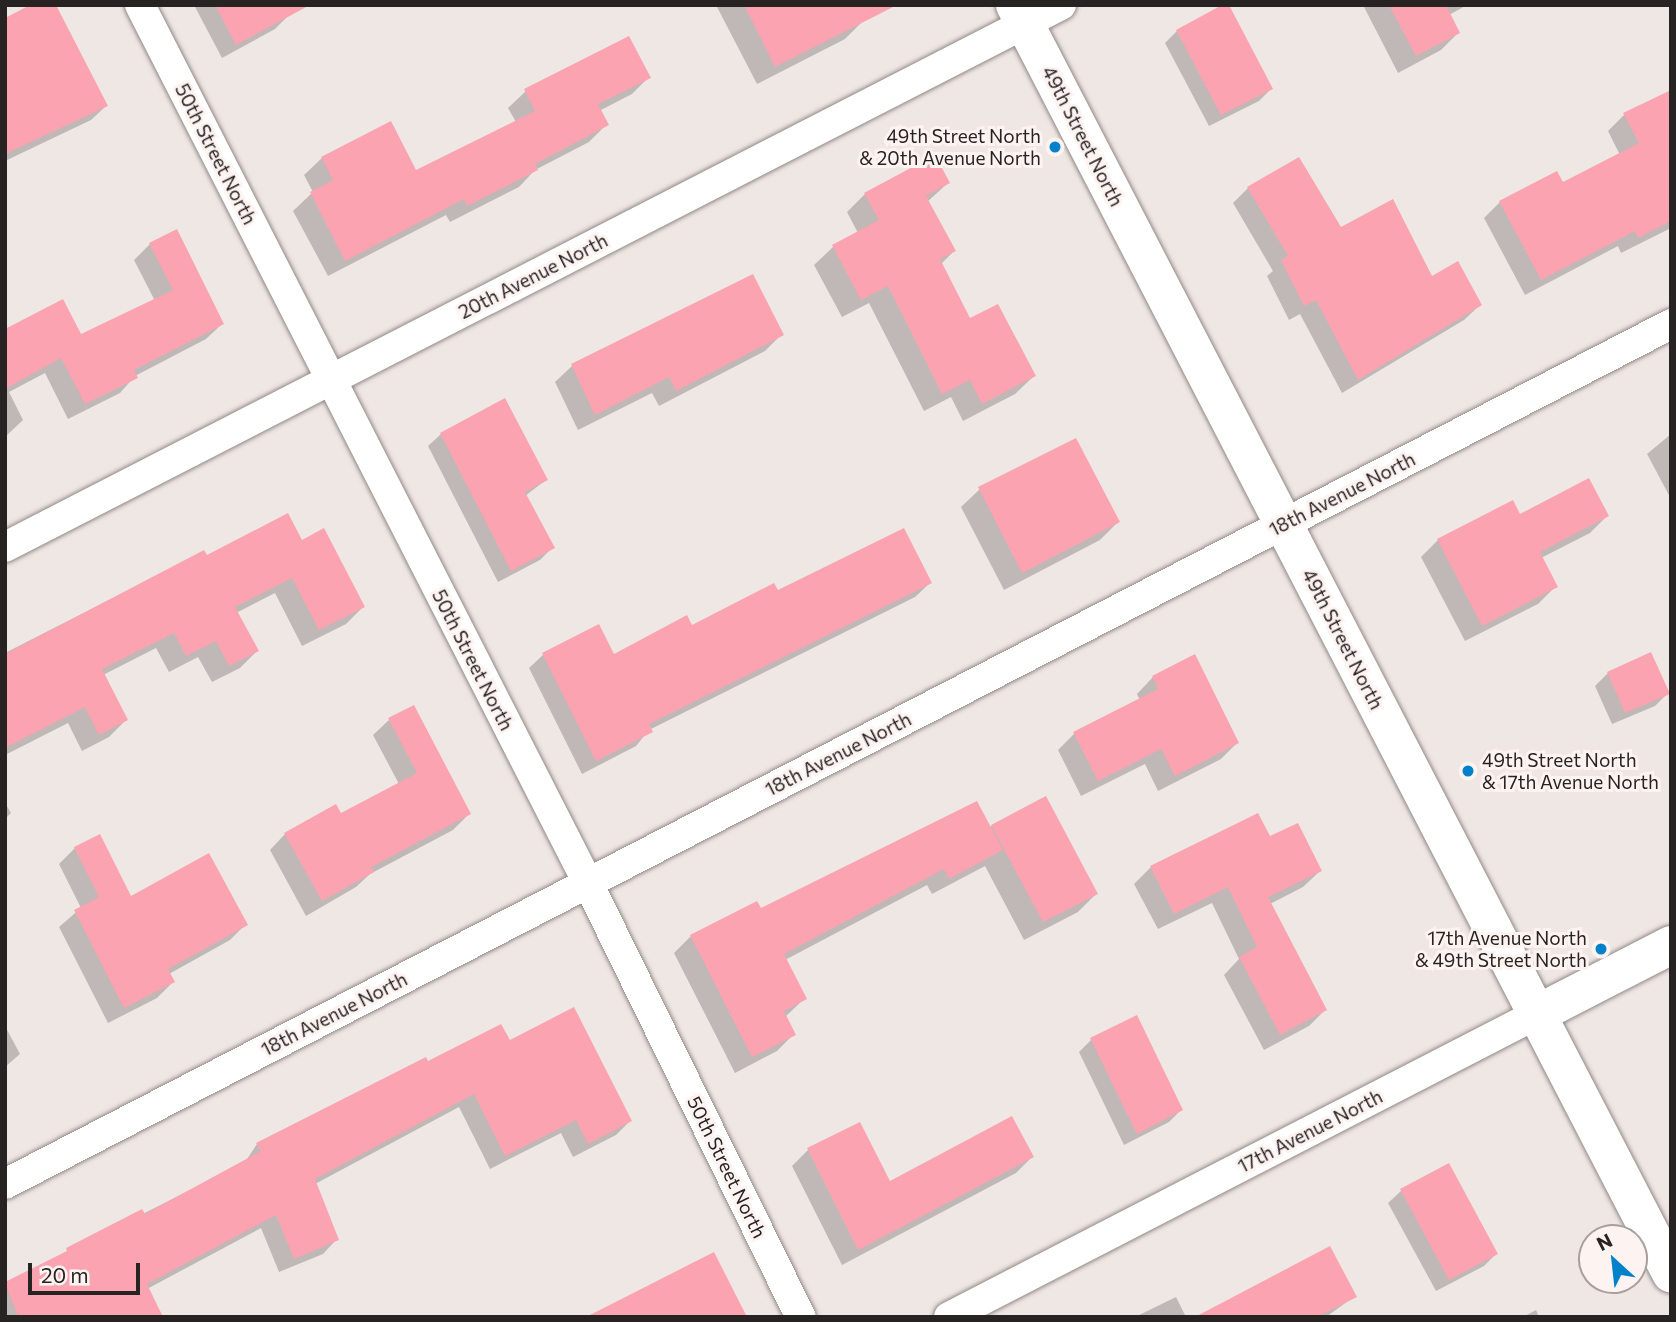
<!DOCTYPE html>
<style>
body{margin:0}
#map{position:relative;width:1676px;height:1322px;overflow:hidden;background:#efe7e4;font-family:Commissioner,sans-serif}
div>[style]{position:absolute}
.shadow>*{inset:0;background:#0003}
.building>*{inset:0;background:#fca3b1}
.roads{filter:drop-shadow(0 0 2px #918986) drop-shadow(0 0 2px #918986)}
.street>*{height:30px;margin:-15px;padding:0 15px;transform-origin:15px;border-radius:15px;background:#fff}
.secondary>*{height:38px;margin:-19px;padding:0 19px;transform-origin:19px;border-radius:19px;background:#fff}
.dots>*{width:19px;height:19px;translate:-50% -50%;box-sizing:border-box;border:4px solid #fdf4f1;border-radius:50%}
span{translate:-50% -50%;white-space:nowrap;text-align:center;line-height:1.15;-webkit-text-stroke:6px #fdf4f1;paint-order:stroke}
.poi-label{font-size:19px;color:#272322}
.right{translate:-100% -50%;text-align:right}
.left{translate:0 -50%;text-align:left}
.street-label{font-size:19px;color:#272322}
.frame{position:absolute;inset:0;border:7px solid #272322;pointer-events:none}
.north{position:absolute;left:1578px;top:1224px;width:70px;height:70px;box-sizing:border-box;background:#fdf4f1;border:2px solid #a7a09e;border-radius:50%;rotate:333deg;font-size:19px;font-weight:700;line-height:28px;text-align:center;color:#272322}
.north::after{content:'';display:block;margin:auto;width:24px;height:32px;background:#0181c9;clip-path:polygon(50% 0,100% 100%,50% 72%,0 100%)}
.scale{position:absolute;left:28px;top:1263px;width:112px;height:32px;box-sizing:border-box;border:4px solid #272322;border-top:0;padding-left:9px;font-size:21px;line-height:24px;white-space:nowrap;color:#272322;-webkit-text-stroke:5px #fdf4f1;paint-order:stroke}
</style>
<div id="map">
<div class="shadow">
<div style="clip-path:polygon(194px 5px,288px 5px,289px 15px,275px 29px,222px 58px)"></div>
<div style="clip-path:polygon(716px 5px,855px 5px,863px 21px,845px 39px,757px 84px)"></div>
<div style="clip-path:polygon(1363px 5px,1467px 5px,1449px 15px,1458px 33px,1441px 50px,1398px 73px)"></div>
<div style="clip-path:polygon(5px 20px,106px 106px,91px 120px,5px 161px)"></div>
<div style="clip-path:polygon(1177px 31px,1271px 89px,1259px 101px,1209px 126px,1165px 43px)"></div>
<div style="clip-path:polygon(649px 77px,632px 94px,599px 111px,606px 125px,589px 142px,535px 170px,519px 187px,450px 222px,446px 215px,328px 276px,293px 211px,313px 192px,304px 175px,322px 158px,416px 172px,516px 122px,508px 108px,526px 91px)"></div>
<div style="clip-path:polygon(1671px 92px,1671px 228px,1621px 253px,1618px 246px,1525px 295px,1484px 218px,1500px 202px,1562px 184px,1620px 155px,1608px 131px,1624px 115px)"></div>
<div style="clip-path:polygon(948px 183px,927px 202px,954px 251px,941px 264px,969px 320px,1034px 376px,1015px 394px,963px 421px,951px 397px,924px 411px,869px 303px,842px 317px,814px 265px,833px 247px,858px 233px,847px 212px,865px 194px)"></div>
<div style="clip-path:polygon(1248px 188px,1340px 230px,1480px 305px,1464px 320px,1342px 393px,1300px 314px,1289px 320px,1267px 276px,1273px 271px,1233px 203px)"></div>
<div style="clip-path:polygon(150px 244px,222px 324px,206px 339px,135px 376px,120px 393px,68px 419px,45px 373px,9px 392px,23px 420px,5px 437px,5px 329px,80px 337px,155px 301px,134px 260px)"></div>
<div style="clip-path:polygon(752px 277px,782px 334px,765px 351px,659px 406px,652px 393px,578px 430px,555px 382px,572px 366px)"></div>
<div style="clip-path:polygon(441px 434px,546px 480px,525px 496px,552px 548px,540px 560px,498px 582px,428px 446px)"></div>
<div style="clip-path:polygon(1671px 434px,1671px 499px,1647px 454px)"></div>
<div style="clip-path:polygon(980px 489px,1118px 522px,1100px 540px,1004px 590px,961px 507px)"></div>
<div style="clip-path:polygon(1519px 516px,1607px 516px,1590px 533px,1541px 558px,1555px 587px,1538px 604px,1465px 641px,1421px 557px,1438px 540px)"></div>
<div style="clip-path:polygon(301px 542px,363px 607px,346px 624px,302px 646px,275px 593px,236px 613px,257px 651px,240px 668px,212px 682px,198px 657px,169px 672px,156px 648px,103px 675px,126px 720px,109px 737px,82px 751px,68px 723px,5px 755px,5px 653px,203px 552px,206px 557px)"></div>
<div style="clip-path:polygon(930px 583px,915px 597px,649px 730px,636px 746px,582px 774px,529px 668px,544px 654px,613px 656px,692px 627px)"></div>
<div style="clip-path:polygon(1608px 673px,1668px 693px,1655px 706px,1612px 724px,1595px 686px)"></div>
<div style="clip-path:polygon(1153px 677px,1237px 743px,1221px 759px,1158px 791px,1145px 764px,1081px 796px,1058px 750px,1074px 734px,1140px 700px,1137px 694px)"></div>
<div style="clip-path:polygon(389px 720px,469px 814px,453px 830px,370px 874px,356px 887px,306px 916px,270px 850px,285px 834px,340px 815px,399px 784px,373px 735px)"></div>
<div style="clip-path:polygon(5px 803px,11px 813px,5px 819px)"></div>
<div style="clip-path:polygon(992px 826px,1096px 894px,1078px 912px,1024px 940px,985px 866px,932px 894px,927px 885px,785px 960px,804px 999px,785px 1017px,794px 1034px,777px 1051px,735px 1073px,674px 953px,691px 936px)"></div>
<div style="clip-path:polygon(1270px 839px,1320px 871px,1303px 887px,1270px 904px,1325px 1010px,1309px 1026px,1264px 1050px,1224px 975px,1239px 959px,1212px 903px,1158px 929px,1134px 884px,1151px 867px)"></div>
<div style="clip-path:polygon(75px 848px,130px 898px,246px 924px,230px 940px,169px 974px,173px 982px,157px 998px,108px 1023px,59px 927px,81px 908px,59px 864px)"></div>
<div style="clip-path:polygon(5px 1026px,20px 1054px,5px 1067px)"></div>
<div style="clip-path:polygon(1091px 1040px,1181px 1110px,1169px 1122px,1124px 1145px,1079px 1052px)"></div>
<div style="clip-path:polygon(509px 1042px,630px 1121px,616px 1135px,573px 1157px,561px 1133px,490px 1169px,459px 1107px,315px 1184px,337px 1239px,323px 1254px,279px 1272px,261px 1228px,147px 1289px,161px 1317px,5px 1317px,5px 1284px,245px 1162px,257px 1144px)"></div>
<div style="clip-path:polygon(808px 1150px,889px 1183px,1032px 1157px,1016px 1173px,842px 1265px,792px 1166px)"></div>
<div style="clip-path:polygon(1448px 1166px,1496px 1254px,1484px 1266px,1436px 1291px,1388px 1203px,1401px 1191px)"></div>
<div style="clip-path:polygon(1355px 1296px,1326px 1317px,1237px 1317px)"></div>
<div style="clip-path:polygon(1176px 1297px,1186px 1317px,1135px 1317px)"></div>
<div style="clip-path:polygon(1536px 1310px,1539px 1317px,1523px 1317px)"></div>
</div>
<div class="building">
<div style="clip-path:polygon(30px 5px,56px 5px,108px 106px,5px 154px,5px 18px)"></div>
<div style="clip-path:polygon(215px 5px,310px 5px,236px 45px)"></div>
<div style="clip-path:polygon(744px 5px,897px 5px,775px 67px)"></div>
<div style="clip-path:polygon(1222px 5px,1229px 5px,1273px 89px,1221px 115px,1176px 30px)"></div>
<div style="clip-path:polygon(1389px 5px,1446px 5px,1460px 33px,1416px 56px)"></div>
<div style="clip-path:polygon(629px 36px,651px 78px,598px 104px,609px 125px,535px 164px,538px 170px,467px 206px,464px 199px,345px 261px,310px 192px,333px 180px,321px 157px,391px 121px,416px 170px,535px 111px,524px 89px)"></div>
<div style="clip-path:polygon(1671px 90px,1671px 221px,1638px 238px,1635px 231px,1541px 280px,1499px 201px,1557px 171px,1563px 182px,1639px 143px,1623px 113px)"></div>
<div style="clip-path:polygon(935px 155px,950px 183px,926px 196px,956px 251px,940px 259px,970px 318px,998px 304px,1036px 376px,982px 404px,970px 380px,942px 394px,888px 286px,861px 300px,832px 245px,879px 220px,864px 193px)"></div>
<div style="clip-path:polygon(1299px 157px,1341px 227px,1393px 199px,1432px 276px,1458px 261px,1482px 305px,1358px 380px,1316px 300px,1304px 306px,1281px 260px,1288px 256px,1247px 187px)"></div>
<div style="clip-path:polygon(177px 229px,224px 324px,134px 370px,138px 378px,85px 404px,61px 358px,5px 389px,5px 329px,63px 299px,81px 334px,173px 290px,149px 243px)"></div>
<div style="clip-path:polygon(753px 274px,784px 335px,676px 391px,669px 377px,595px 415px,571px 364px)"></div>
<div style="clip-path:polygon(505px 398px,548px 480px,525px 492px,555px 548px,511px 571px,440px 433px)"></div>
<div style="clip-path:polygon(1076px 438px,1120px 522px,1022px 573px,978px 487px)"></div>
<div style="clip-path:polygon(1589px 478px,1609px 516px,1540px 552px,1558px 587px,1482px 626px,1437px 539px,1513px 500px,1520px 514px)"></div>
<div style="clip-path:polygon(288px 513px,302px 540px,324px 528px,365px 607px,319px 630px,292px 578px,235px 607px,259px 651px,229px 666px,216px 641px,186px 656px,174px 633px,102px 669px,128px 720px,99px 735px,85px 707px,5px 748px,5px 654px,204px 550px,207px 555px)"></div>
<div style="clip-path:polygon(904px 528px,932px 583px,649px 724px,653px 732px,596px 761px,542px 653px,599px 624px,614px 654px,687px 615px,692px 625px,774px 583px,778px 590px)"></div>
<div style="clip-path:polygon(1651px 652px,1670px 694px,1625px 713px,1607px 672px)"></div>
<div style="clip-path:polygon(1195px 654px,1239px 743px,1175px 776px,1161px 749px,1098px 781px,1073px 732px,1158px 689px,1152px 676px)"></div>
<div style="clip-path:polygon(414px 705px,471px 814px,371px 867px,374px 872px,322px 901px,284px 833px,336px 804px,341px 813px,417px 773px,388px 718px)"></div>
<div style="clip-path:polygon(1046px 796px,1098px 894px,1043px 922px,991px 825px)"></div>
<div style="clip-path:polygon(977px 801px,1003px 850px,949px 879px,944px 869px,784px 954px,807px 999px,784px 1011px,796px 1035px,752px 1057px,690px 935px,757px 901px,761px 908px)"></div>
<div style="clip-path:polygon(1258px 813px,1270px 836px,1298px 823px,1322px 871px,1268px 897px,1327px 1010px,1280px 1035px,1239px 957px,1257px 947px,1228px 887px,1174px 914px,1150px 866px)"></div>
<div style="clip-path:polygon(100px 834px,131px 896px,209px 853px,248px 925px,168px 969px,175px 982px,124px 1008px,74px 910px,99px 897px,74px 847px)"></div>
<div style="clip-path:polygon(574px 1007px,632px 1121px,588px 1144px,576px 1120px,505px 1156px,474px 1094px,315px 1179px,339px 1240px,294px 1259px,276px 1215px,147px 1284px,163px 1317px,18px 1317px,5px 1282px,67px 1251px,66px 1248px,142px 1209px,145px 1214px,261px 1151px,256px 1143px,426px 1057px,428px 1061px,501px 1024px,510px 1040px)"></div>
<div style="clip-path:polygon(1137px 1015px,1183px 1110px,1137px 1134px,1090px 1038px)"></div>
<div style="clip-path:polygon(1012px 1116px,1034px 1157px,858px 1250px,807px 1148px,860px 1122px,890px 1181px)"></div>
<div style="clip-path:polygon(1449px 1163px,1498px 1254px,1449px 1280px,1400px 1189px)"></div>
<div style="clip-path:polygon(1330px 1246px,1357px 1297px,1317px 1317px,1195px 1317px)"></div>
<div style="clip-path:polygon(714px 1252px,747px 1317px,586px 1317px)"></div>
</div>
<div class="roads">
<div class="street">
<div style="left:140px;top:5px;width:986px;rotate:62.97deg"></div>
<div style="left:588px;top:883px;width:483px;rotate:63.9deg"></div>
<div style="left:5px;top:547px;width:1187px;rotate:-27.17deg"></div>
<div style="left:5px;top:1184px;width:1875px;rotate:-27.3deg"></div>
<div style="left:949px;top:1317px;width:661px;rotate:-27.26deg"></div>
</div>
<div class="secondary">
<div style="left:1015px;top:5px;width:1428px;rotate:62.65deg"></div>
<div style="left:1537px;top:1014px;width:151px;rotate:-27.2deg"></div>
</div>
</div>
<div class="dots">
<div style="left:1055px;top:147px;background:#0181c9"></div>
<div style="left:1468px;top:771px;background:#0181c9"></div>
<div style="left:1601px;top:949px;background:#0181c9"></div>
</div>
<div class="poi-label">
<span class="right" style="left:1041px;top:147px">49th Street North<br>&amp; 20th Avenue North</span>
<span class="left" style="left:1482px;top:771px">49th Street North<br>&amp; 17th Avenue North</span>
<span class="right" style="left:1587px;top:949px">17th Avenue North<br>&amp; 49th Street North</span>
</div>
<div class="street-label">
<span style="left:1083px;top:136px;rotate:63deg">49th Street North</span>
<span style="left:216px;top:154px;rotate:63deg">50th Street North</span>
<span style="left:533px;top:276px;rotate:-27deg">20th Avenue North</span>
<span style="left:1342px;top:494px;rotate:-27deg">18th Avenue North</span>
<span style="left:1343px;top:639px;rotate:63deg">49th Street North</span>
<span style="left:473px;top:660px;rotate:63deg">50th Street North</span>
<span style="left:838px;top:754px;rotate:-27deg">18th Avenue North</span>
<span style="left:334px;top:1014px;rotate:-27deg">18th Avenue North</span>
<span style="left:1310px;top:1131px;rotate:-27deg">17th Avenue North</span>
<span style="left:727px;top:1167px;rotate:64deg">50th Street North</span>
</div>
<div class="frame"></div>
<div class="north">N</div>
<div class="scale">20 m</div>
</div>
